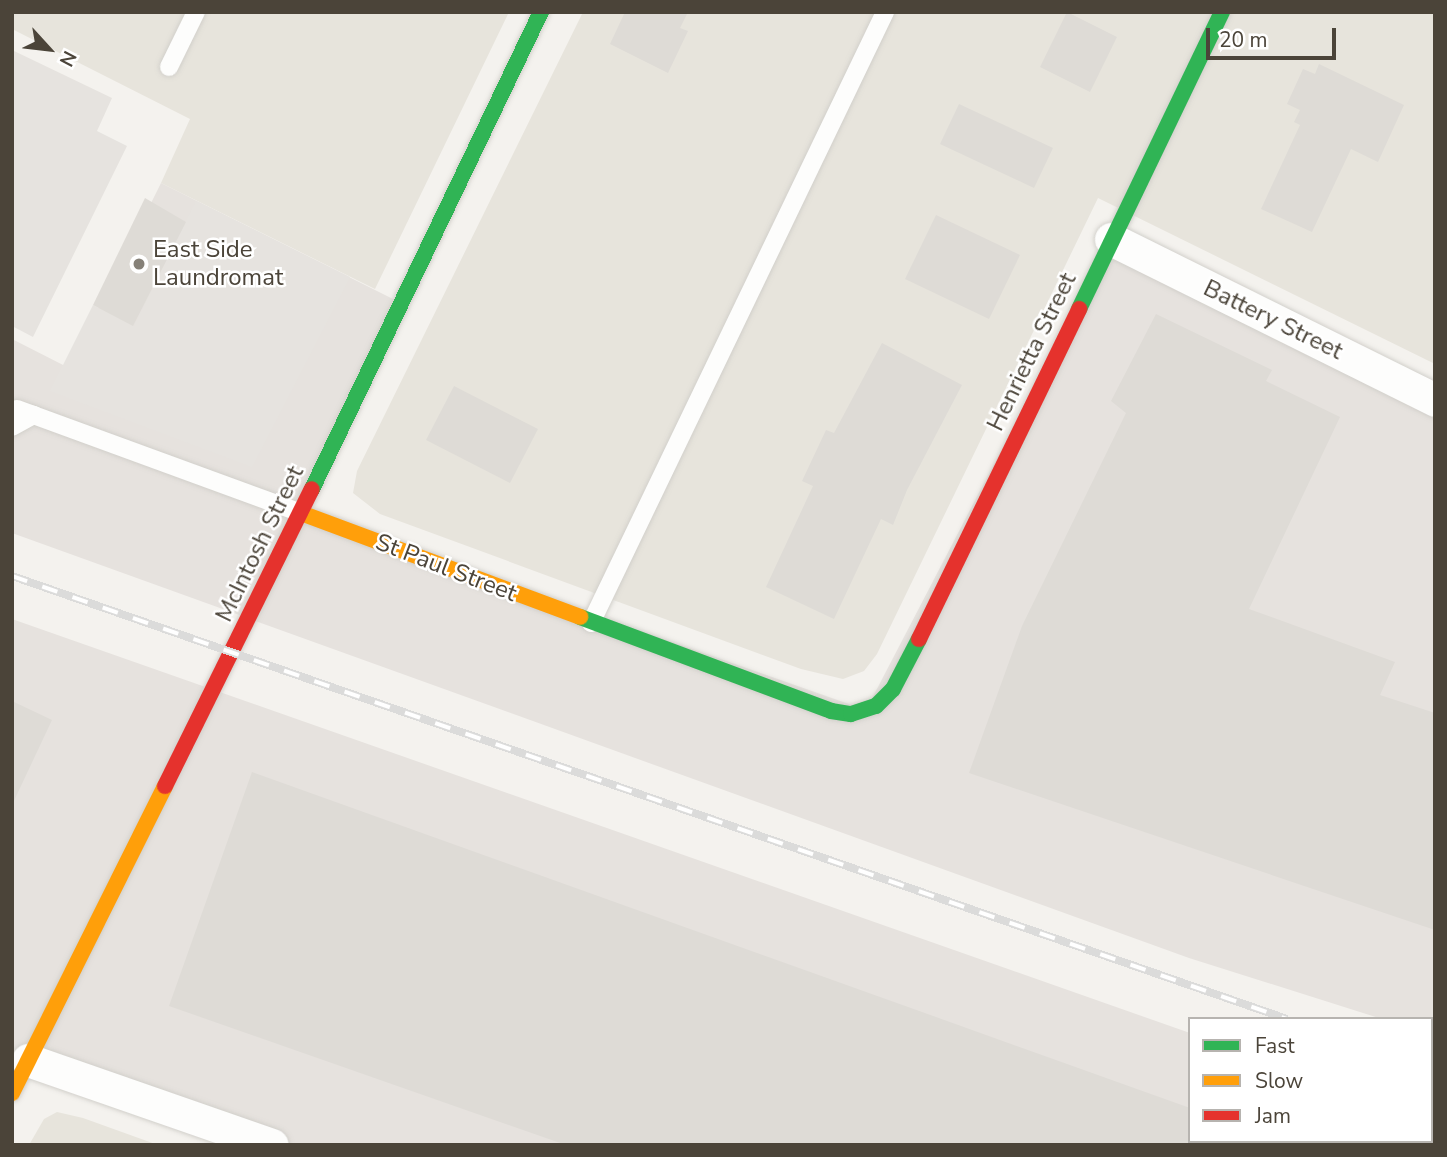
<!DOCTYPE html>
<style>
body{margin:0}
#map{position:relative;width:1447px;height:1157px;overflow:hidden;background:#f4f2ee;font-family:"Nunito Sans",sans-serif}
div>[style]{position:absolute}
.residential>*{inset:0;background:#e7e4dc}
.industrial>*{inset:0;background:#e6e2de}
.parking>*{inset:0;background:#e6e3df}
.building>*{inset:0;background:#dedbd6}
.roads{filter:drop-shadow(0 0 2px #d2d0cb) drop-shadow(0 0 2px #d2d0cb)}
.lane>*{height:18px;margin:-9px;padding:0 9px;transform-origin:9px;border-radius:9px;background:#fdfdfc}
.street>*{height:33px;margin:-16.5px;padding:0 16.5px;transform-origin:16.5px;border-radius:16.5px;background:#fdfdfc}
.fast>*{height:16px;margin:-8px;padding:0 8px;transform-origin:8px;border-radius:8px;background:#30b455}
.slow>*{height:16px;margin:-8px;padding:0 8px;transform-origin:8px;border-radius:8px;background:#ff9f0a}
.jam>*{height:16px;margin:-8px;padding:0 8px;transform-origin:8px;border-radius:8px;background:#e5322d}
.rail>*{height:8px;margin-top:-4px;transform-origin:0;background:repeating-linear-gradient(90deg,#fff 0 16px,#dbdbda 0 32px);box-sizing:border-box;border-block:2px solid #dbdbda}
.dots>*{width:19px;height:19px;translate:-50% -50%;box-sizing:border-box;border:4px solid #fff;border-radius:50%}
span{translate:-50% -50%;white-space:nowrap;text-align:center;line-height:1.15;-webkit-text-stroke:5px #fff;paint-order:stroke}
.poi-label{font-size:24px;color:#4b4439}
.left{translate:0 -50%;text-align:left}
.street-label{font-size:24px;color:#4b4439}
.frame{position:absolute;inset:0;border:14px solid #4b4439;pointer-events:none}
.legend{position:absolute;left:1188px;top:1017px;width:245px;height:126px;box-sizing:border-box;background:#fff;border:2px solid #b7b4b0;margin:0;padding:9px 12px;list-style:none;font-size:21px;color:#4b4439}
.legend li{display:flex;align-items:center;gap:14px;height:35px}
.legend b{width:35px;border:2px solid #b7b4b0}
.north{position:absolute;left:14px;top:14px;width:70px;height:70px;-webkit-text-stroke:5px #fff;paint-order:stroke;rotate:117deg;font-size:19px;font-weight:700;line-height:28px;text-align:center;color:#4b4439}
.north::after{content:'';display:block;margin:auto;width:24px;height:32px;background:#4b4439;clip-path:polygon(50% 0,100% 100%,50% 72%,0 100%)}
.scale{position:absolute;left:1206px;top:28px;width:130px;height:32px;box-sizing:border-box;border:4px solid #4b4439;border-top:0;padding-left:9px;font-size:21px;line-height:24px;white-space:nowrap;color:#4b4439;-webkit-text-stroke:5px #fff;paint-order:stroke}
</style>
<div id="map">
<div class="residential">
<div style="clip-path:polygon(12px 12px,509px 12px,375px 289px,161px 183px,190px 119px,12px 29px)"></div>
<div style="clip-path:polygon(583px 12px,1435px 12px,1435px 364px,1098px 198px,877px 654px,864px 671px,843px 679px,801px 669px,380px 514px,353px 493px,357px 471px)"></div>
<div style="clip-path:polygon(57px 1112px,83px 1118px,158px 1145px,29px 1145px,44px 1119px)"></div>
</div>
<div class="industrial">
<div style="clip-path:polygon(161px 183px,401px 303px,301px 512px,866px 710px,1111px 239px,1435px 400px,1435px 1035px,1431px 1034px,1431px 1019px,1382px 1019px,1189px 958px,12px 533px,12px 339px,69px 368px)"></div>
<div style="clip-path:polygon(12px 619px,1190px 1033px,1190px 1141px,1431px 1141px,1431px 1117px,1435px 1119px,1435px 1145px,272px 1145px,29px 1060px,12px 1078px)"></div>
</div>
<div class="parking">
<div style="clip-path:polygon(12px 50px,112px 98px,97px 131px,127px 146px,33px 337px,12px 326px)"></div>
<div style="clip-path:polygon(196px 201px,350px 277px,252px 467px,50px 391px,93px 305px,134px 326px)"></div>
</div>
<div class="building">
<div style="clip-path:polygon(625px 12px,688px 12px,680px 28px,688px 31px,668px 73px,610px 44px)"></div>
<div style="clip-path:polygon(1067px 12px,1117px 37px,1090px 92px,1040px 67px)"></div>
<div style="clip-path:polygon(1319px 64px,1404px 105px,1378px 162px,1351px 149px,1312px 232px,1261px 209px,1300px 125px,1294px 122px,1300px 110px,1287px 104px,1303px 69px,1315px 74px)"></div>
<div style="clip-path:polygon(959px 104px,1053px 148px,1034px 188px,940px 144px)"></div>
<div style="clip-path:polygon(145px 198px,186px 222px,133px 326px,93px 305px)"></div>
<div style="clip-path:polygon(936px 215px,1020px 255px,989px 319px,905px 279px)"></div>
<div style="clip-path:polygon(1156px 314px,1272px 370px,1266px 381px,1340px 417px,1249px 609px,1395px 662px,1380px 695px,1435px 713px,1435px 930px,969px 773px,1022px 626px,1126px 413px,1111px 401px)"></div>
<div style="clip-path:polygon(882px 343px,962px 385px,907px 490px,893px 525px,881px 519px,834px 619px,766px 587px,813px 486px,802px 481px,826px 430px,834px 433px)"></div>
<div style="clip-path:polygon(454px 386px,538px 429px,510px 483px,426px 440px)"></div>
<div style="clip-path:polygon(12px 701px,52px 720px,12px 805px)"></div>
<div style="clip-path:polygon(252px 772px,1190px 1108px,1190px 1145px,566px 1145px,169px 1006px)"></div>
</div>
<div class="roads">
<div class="lane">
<div style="left:169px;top:67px;width:61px;rotate:-63.9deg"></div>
<div style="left:17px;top:409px;width:302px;rotate:20.1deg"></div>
<div style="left:12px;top:427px;width:25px;rotate:-29deg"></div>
<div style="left:591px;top:623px;width:678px;rotate:-64.3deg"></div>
</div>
<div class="street">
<div style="left:1111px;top:239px;width:362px;rotate:26.4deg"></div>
<div style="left:28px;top:1060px;width:258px;rotate:19.2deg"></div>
</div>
<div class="fast">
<div style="left:1079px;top:309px;width:330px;rotate:-64.3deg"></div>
<div style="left:312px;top:489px;width:529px;rotate:-64.36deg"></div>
<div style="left:580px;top:617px;width:268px;rotate:20.5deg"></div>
<div style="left:831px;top:711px;width:20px;rotate:9deg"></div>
<div style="left:851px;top:714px;width:26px;rotate:-18deg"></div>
<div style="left:876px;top:706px;width:24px;rotate:-45deg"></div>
<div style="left:893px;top:689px;width:56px;rotate:-62.5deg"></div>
</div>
<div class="slow">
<div style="left:301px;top:513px;width:298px;rotate:20.4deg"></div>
<div style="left:12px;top:1093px;width:343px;rotate:-63.5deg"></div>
</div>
<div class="jam">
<div style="left:919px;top:639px;width:367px;rotate:-64.1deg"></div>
<div style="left:165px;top:786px;width:331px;rotate:-63.7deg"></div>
</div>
</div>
<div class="rail">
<div style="left:12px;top:576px;width:1350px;rotate:19.16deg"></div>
<div style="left:1431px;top:1069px;width:4px;rotate:14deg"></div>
</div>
<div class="dots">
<div style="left:139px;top:264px;background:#868178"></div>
</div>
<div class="poi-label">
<span class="left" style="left:153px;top:264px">East Side<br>Laundromat</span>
</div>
<div class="street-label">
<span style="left:1273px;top:320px;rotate:26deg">Battery Street</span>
<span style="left:1032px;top:352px;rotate:-64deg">Henrietta Street</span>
<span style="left:260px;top:544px;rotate:-64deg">McIntosh Street</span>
<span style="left:446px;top:568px;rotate:21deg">St Paul Street</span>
</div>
<div class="frame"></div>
<ul class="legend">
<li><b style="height:9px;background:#30b455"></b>Fast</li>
<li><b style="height:9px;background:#ff9f0a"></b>Slow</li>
<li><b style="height:9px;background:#e5322d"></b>Jam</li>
</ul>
<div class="north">N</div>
<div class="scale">20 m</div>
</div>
